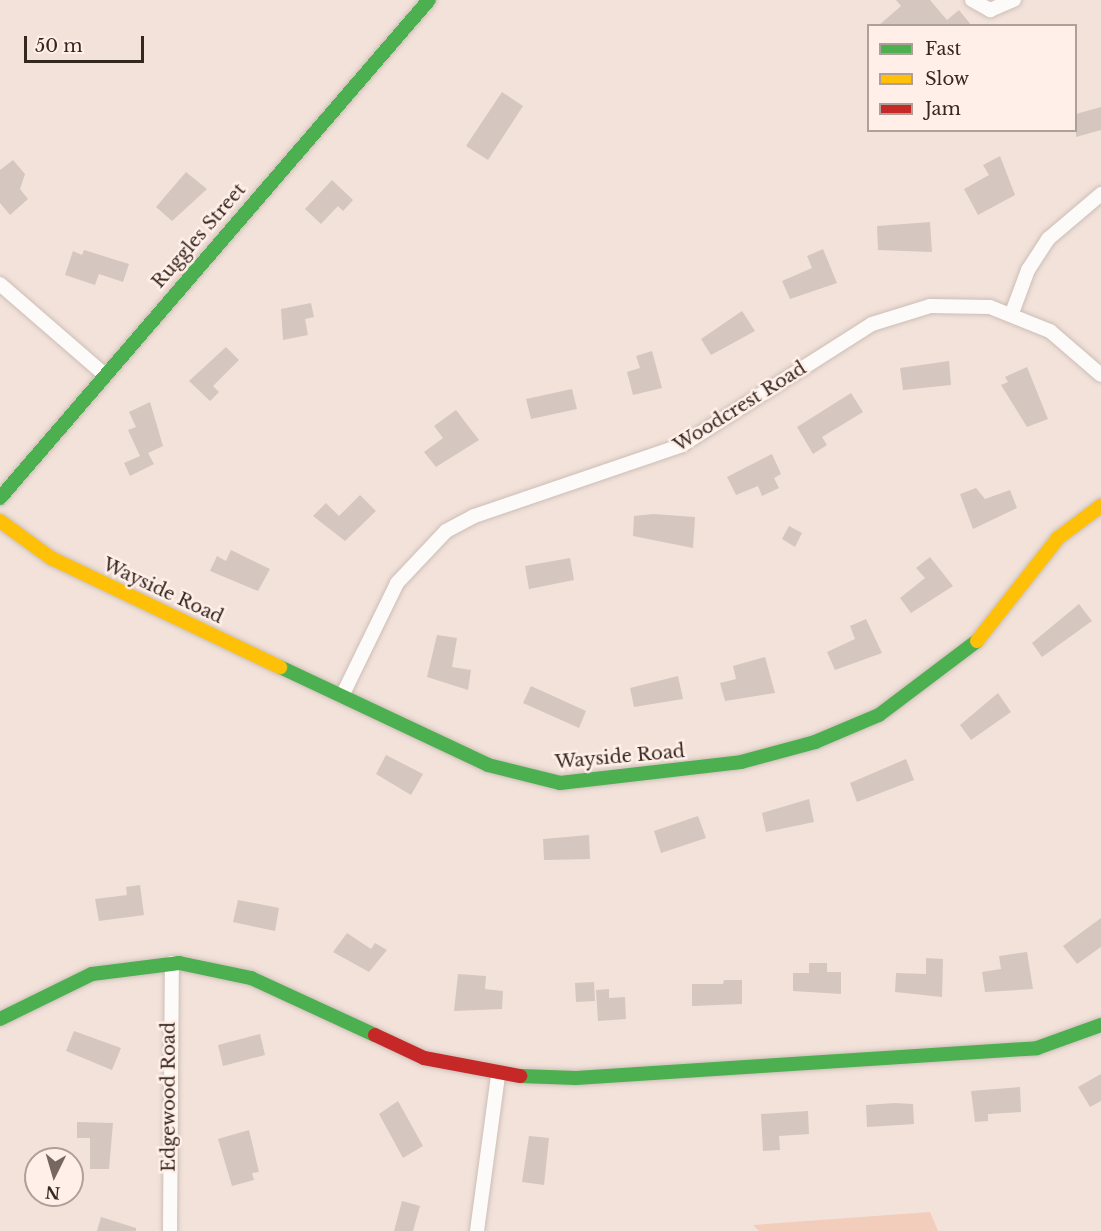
<!DOCTYPE html>
<style>
body{margin:0}
#map{position:relative;width:1101px;height:1231px;overflow:hidden;background:#f2e2da;font-family:"Libre Baskerville",serif}
div>[style]{position:absolute}
.green>*{inset:0;background:#f2cdbb}
.building>*{inset:0;background:#d5c6c0}
.roads{filter:drop-shadow(0 0 2px #ccbeb6) drop-shadow(0 0 2px #ccbeb6)}
.street>*{height:14px;margin:-7px;padding:0 7px;transform-origin:7px;border-radius:7px;background:#fdfbf9}
.fast>*{height:14px;margin:-7px;padding:0 7px;transform-origin:7px;border-radius:7px;background:#4caf50}
.slow>*{height:14px;margin:-7px;padding:0 7px;transform-origin:7px;border-radius:7px;background:#ffc107}
.jam>*{height:14px;margin:-7px;padding:0 7px;transform-origin:7px;border-radius:7px;background:#c62828}
span{translate:-50% -50%;white-space:nowrap;text-align:center;line-height:1.15;-webkit-text-stroke:5px #ffefe8;paint-order:stroke}
.street-label{font-size:18px;color:#342720}
.legend{position:absolute;left:867px;top:24px;width:210px;height:108px;box-sizing:border-box;background:#ffefe8;border:2px solid #ae9f98;margin:0;padding:8px 10px;list-style:none;font-size:18px;color:#342720}
.legend li{display:flex;align-items:center;gap:12px;height:30px}
.legend b{width:30px;border:2px solid #ae9f98}
.north{position:absolute;left:24px;top:1147px;width:60px;height:60px;box-sizing:border-box;background:#ffefe8;border:2px solid #ae9f98;border-radius:50%;rotate:185deg;font-size:16px;font-weight:700;line-height:24px;text-align:center;color:#342720}
.north::after{content:'';display:block;margin:auto;width:21px;height:27px;background:#766861;clip-path:polygon(50% 0,100% 100%,50% 72%,0 100%)}
.scale{position:absolute;left:24px;top:36px;width:120px;height:27px;box-sizing:border-box;border:3px solid #342720;border-top:0;padding-left:8px;font-size:18px;line-height:21px;white-space:nowrap;color:#342720;-webkit-text-stroke:4px #ffefe8;paint-order:stroke}
</style>
<div id="map">
<div class="green">
<div style="clip-path:polygon(930px 1212px,938px 1231px,759px 1231px,753px 1225px)"></div>
</div>
<div class="building">
<div style="clip-path:polygon(896px 0,930px 0,947px 20px,959px 10px,972px 26px,878px 26px,901px 6px)"></div>
<div style="clip-path:polygon(502px 92px,523px 106px,488px 160px,466px 146px)"></div>
<div style="clip-path:polygon(1101px 107px,1101px 130px,1076px 137px,1076px 114px)"></div>
<div style="clip-path:polygon(1000px 156px,1015px 195px,978px 215px,964px 189px,989px 175px,983px 165px)"></div>
<div style="clip-path:polygon(13px 160px,25px 174px,20px 189px,28px 199px,10px 215px,0 203px,0 170px)"></div>
<div style="clip-path:polygon(186px 172px,207px 189px,172px 221px,156px 207px)"></div>
<div style="clip-path:polygon(332px 180px,353px 200px,343px 211px,338px 206px,321px 224px,305px 209px)"></div>
<div style="clip-path:polygon(930px 222px,932px 252px,878px 250px,877px 226px)"></div>
<div style="clip-path:polygon(823px 249px,837px 283px,790px 299px,782px 281px,812px 268px,807px 256px)"></div>
<div style="clip-path:polygon(84px 250px,129px 264px,123px 282px,99px 274px,95px 285px,65px 275px,73px 251px,82px 255px)"></div>
<div style="clip-path:polygon(311px 303px,314px 317px,305px 319px,308px 335px,283px 340px,281px 309px)"></div>
<div style="clip-path:polygon(742px 311px,755px 331px,711px 355px,701px 339px)"></div>
<div style="clip-path:polygon(226px 347px,239px 360px,213px 386px,219px 392px,210px 401px,189px 381px)"></div>
<div style="clip-path:polygon(652px 351px,662px 388px,633px 395px,627px 372px,640px 368px,636px 356px)"></div>
<div style="clip-path:polygon(949px 361px,951px 385px,903px 390px,900px 368px)"></div>
<div style="clip-path:polygon(1027px 367px,1048px 419px,1027px 427px,1001px 385px,1008px 382px,1005px 377px)"></div>
<div style="clip-path:polygon(572px 389px,577px 409px,531px 419px,526px 399px)"></div>
<div style="clip-path:polygon(851px 393px,863px 412px,822px 437px,827px 445px,813px 454px,797px 427px)"></div>
<div style="clip-path:polygon(150px 402px,163px 446px,148px 453px,154px 464px,130px 476px,124px 463px,140px 456px,128px 430px,136px 427px,129px 412px)"></div>
<div style="clip-path:polygon(456px 410px,479px 440px,436px 467px,424px 452px,443px 438px,434px 426px)"></div>
<div style="clip-path:polygon(772px 454px,781px 474px,774px 478px,779px 488px,762px 496px,758px 486px,736px 495px,727px 477px)"></div>
<div style="clip-path:polygon(976px 488px,985px 499px,1010px 490px,1017px 508px,973px 529px,960px 494px)"></div>
<div style="clip-path:polygon(360px 495px,376px 511px,345px 541px,313px 516px,326px 503px,339px 516px)"></div>
<div style="clip-path:polygon(653px 514px,695px 517px,693px 548px,633px 536px,634px 516px)"></div>
<div style="clip-path:polygon(789px 526px,802px 533px,795px 547px,782px 539px)"></div>
<div style="clip-path:polygon(231px 550px,270px 569px,258px 591px,210px 571px,217px 556px,226px 561px)"></div>
<div style="clip-path:polygon(930px 557px,953px 586px,911px 613px,900px 598px,925px 578px,916px 568px)"></div>
<div style="clip-path:polygon(570px 558px,574px 580px,529px 589px,525px 566px)"></div>
<div style="clip-path:polygon(1079px 604px,1092px 621px,1042px 657px,1032px 643px)"></div>
<div style="clip-path:polygon(866px 619px,882px 653px,835px 670px,827px 652px,855px 639px,850px 626px)"></div>
<div style="clip-path:polygon(437px 635px,457px 638px,452px 667px,471px 670px,468px 690px,427px 677px)"></div>
<div style="clip-path:polygon(765px 657px,775px 693px,725px 701px,720px 683px,736px 679px,733px 666px)"></div>
<div style="clip-path:polygon(678px 676px,683px 699px,634px 707px,630px 688px)"></div>
<div style="clip-path:polygon(531px 686px,586px 711px,579px 728px,523px 703px)"></div>
<div style="clip-path:polygon(998px 693px,1011px 712px,971px 740px,960px 725px)"></div>
<div style="clip-path:polygon(386px 755px,423px 774px,411px 795px,376px 774px)"></div>
<div style="clip-path:polygon(906px 759px,914px 780px,857px 802px,850px 783px)"></div>
<div style="clip-path:polygon(809px 799px,814px 822px,766px 832px,762px 813px)"></div>
<div style="clip-path:polygon(698px 816px,706px 838px,661px 853px,654px 831px)"></div>
<div style="clip-path:polygon(589px 835px,590px 859px,544px 860px,543px 839px)"></div>
<div style="clip-path:polygon(140px 885px,144px 915px,99px 921px,95px 899px,127px 895px,126px 887px)"></div>
<div style="clip-path:polygon(238px 900px,279px 908px,275px 931px,233px 922px)"></div>
<div style="clip-path:polygon(1101px 918px,1101px 947px,1077px 964px,1063px 946px)"></div>
<div style="clip-path:polygon(347px 933px,371px 949px,375px 943px,387px 950px,369px 972px,333px 952px)"></div>
<div style="clip-path:polygon(1027px 952px,1033px 989px,985px 992px,982px 972px,1001px 969px,999px 956px)"></div>
<div style="clip-path:polygon(926px 958px,943px 959px,942px 997px,895px 992px,896px 973px,926px 974px)"></div>
<div style="clip-path:polygon(809px 963px,827px 963px,827px 972px,841px 972px,841px 994px,793px 991px,793px 973px,809px 973px)"></div>
<div style="clip-path:polygon(458px 974px,486px 976px,485px 989px,503px 991px,502px 1009px,454px 1011px)"></div>
<div style="clip-path:polygon(724px 980px,742px 980px,742px 1004px,692px 1006px,692px 984px,723px 984px)"></div>
<div style="clip-path:polygon(594px 982px,595px 1001px,576px 1002px,575px 983px)"></div>
<div style="clip-path:polygon(609px 989px,609px 998px,625px 997px,626px 1019px,598px 1021px,596px 990px)"></div>
<div style="clip-path:polygon(74px 1031px,121px 1048px,112px 1070px,66px 1051px)"></div>
<div style="clip-path:polygon(260px 1034px,265px 1055px,223px 1066px,218px 1045px)"></div>
<div style="clip-path:polygon(1101px 1074px,1101px 1101px,1090px 1107px,1078px 1087px)"></div>
<div style="clip-path:polygon(1020px 1087px,1021px 1112px,988px 1114px,988px 1121px,975px 1122px,971px 1091px)"></div>
<div style="clip-path:polygon(398px 1101px,423px 1146px,403px 1158px,379px 1114px)"></div>
<div style="clip-path:polygon(895px 1103px,913px 1104px,914px 1124px,867px 1127px,866px 1105px)"></div>
<div style="clip-path:polygon(808px 1111px,809px 1134px,779px 1136px,780px 1150px,763px 1151px,761px 1114px)"></div>
<div style="clip-path:polygon(77px 1122px,113px 1123px,109px 1169px,90px 1169px,90px 1138px,77px 1138px)"></div>
<div style="clip-path:polygon(249px 1130px,259px 1172px,252px 1173px,254px 1180px,232px 1186px,218px 1139px)"></div>
<div style="clip-path:polygon(529px 1136px,549px 1138px,544px 1185px,522px 1182px)"></div>
<div style="clip-path:polygon(402px 1201px,420px 1206px,413px 1231px,394px 1231px)"></div>
<div style="clip-path:polygon(101px 1217px,136px 1228px,136px 1231px,97px 1231px)"></div>
</div>
<div class="roads">
<div class="street">
<div style="left:972px;top:0;width:21px;rotate:29deg"></div>
<div style="left:990px;top:10px;width:26px;rotate:-23deg"></div>
<div style="left:0;top:284px;width:138px;rotate:40.9deg"></div>
<div style="left:1012px;top:313px;width:46px;rotate:-69.6deg"></div>
<div style="left:1028px;top:270px;width:37px;rotate:-57deg"></div>
<div style="left:1048px;top:239px;width:70px;rotate:-40.3deg"></div>
<div style="left:342px;top:696px;width:126px;rotate:-64deg"></div>
<div style="left:397px;top:583px;width:71px;rotate:-46.7deg"></div>
<div style="left:446px;top:531px;width:32px;rotate:-28deg"></div>
<div style="left:474px;top:516px;width:220px;rotate:-18.8deg"></div>
<div style="left:682px;top:445px;width:225px;rotate:-32.5deg"></div>
<div style="left:872px;top:324px;width:61px;rotate:-17.2deg"></div>
<div style="left:930px;top:306px;width:60px;rotate:1deg"></div>
<div style="left:990px;top:307px;width:65px;rotate:21.8deg"></div>
<div style="left:1050px;top:331px;width:67px;rotate:40.8deg"></div>
<div style="left:170px;top:1231px;width:268px;rotate:-89.6deg"></div>
<div style="left:477px;top:1231px;width:157px;rotate:-82.3deg"></div>
</div>
<div class="fast">
<div style="left:0;top:498px;width:657px;rotate:-49.26deg"></div>
<div style="left:280px;top:667px;width:230px;rotate:25.2deg"></div>
<div style="left:488px;top:765px;width:74px;rotate:14deg"></div>
<div style="left:560px;top:783px;width:182px;rotate:-6.6deg"></div>
<div style="left:741px;top:762px;width:77px;rotate:-15.1deg"></div>
<div style="left:815px;top:742px;width:69px;rotate:-22.9deg"></div>
<div style="left:879px;top:715px;width:123px;rotate:-37.1deg"></div>
<div style="left:0;top:1019px;width:102px;rotate:-26.1deg"></div>
<div style="left:92px;top:974px;width:88px;rotate:-7.2deg"></div>
<div style="left:179px;top:963px;width:74px;rotate:11.8deg"></div>
<div style="left:251px;top:978px;width:136px;rotate:24.7deg"></div>
<div style="left:520px;top:1076px;width:56px;rotate:2deg"></div>
<div style="left:576px;top:1078px;width:462px;rotate:-3.7deg"></div>
<div style="left:1037px;top:1048px;width:68px;rotate:-19.8deg"></div>
</div>
<div class="slow">
<div style="left:0;top:521px;width:63px;rotate:36deg"></div>
<div style="left:51px;top:558px;width:254px;rotate:25.5deg"></div>
<div style="left:977px;top:641px;width:131px;rotate:-51.8deg"></div>
<div style="left:1058px;top:538px;width:54px;rotate:-36.7deg"></div>
</div>
<div class="jam">
<div style="left:375px;top:1035px;width:54px;rotate:25.1deg"></div>
<div style="left:424px;top:1058px;width:98px;rotate:10.6deg"></div>
</div>
</div>
<div class="street-label">
<span style="left:199px;top:236px;rotate:-49deg">Ruggles Street</span>
<span style="left:740px;top:407px;rotate:-32deg">Woodcrest Road</span>
<span style="left:163px;top:591px;rotate:25deg">Wayside Road</span>
<span style="left:620px;top:757px;rotate:-5deg">Wayside Road</span>
<span style="left:169px;top:1097px;rotate:-90deg">Edgewood Road</span>
</div>
<ul class="legend">
<li><b style="height:8px;background:#4caf50"></b>Fast</li>
<li><b style="height:8px;background:#ffc107"></b>Slow</li>
<li><b style="height:8px;background:#c62828"></b>Jam</li>
</ul>
<div class="north">N</div>
<div class="scale">50 m</div>
</div>
